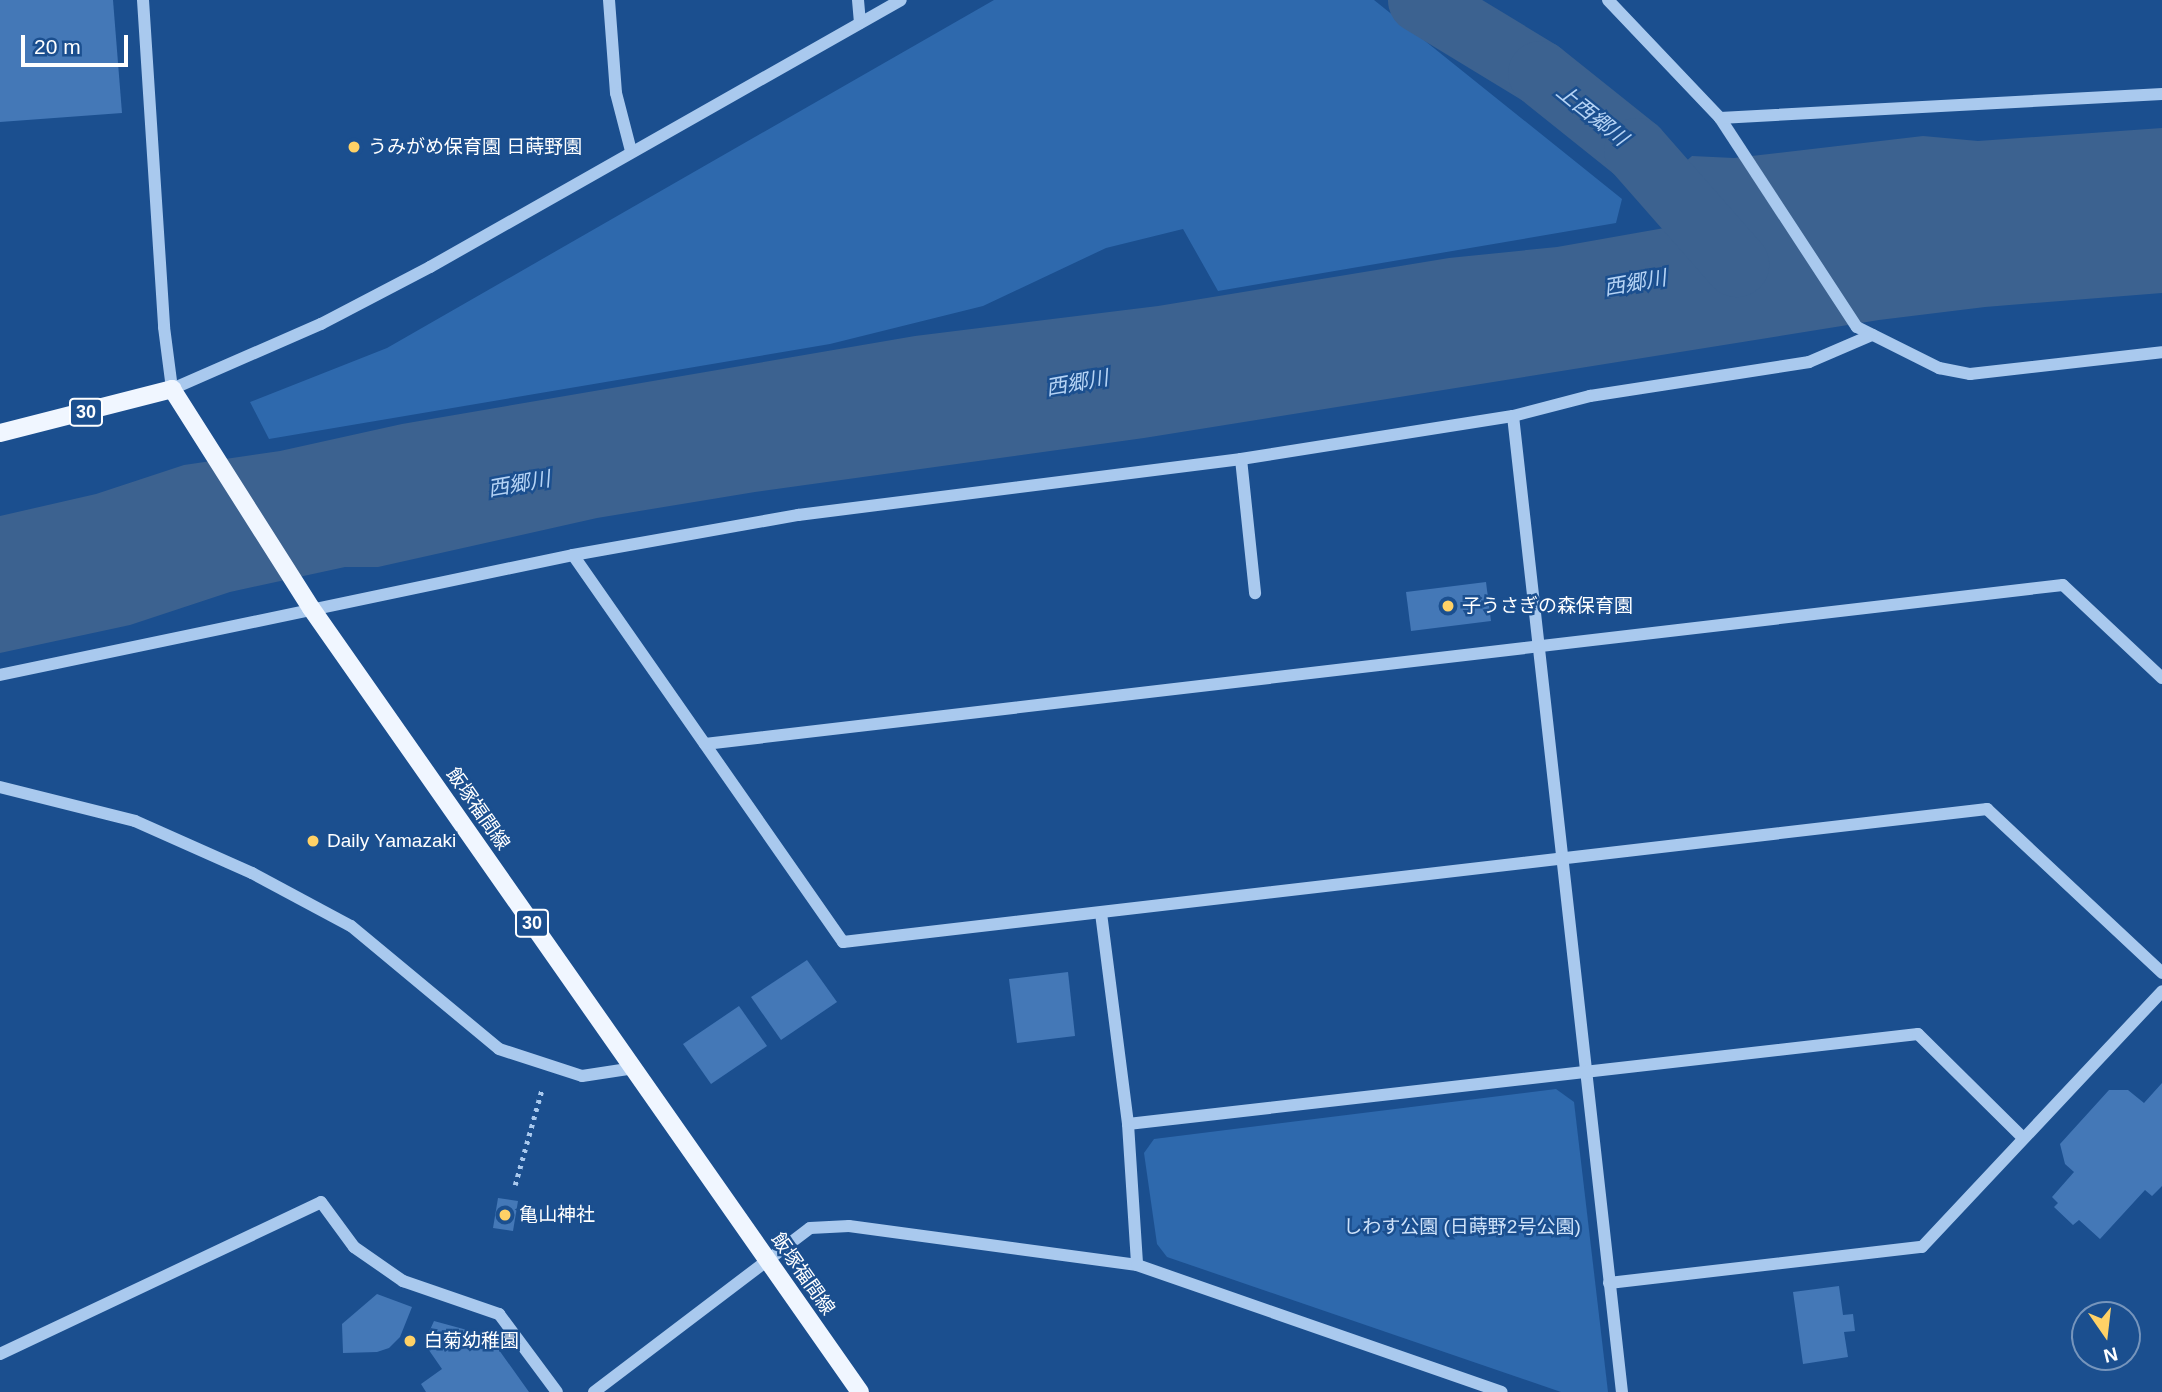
<!DOCTYPE html>
<meta charset="utf-8">
<style>
body{margin:0}
#map{position:relative;width:2162px;height:1392px;overflow:hidden;background:#1b4f8f;font-family:Arial,"Noto Sans JP",sans-serif}
div>[style]{position:absolute}
.green>*{inset:0;background:#2e69ad}
.water>*{inset:0;background:#3c6290}
.river>*{height:65px;margin:-32.5px;padding:0 32.5px;transform-origin:32.5px;border-radius:32.5px;background:#3c6290}
.building>*{inset:0;background:#4478b7}
.path>*{height:4.5px;margin-top:-2.25px;transform-origin:0;background:repeating-linear-gradient(90deg,#a9c9ee 0 3.5px,transparent 0 8.5px)}
.minor>*{height:12px;margin:-6px;padding:0 6px;transform-origin:6px;border-radius:6px;background:#a9c9ee}
.major>*{height:18px;margin:-9px;padding:0 9px;transform-origin:9px;border-radius:9px;background:#f0f6ff}
.dots>*{width:19px;height:19px;translate:-50% -50%;box-sizing:border-box;border:4px solid #1b4f8f;border-radius:50%}
span{translate:-50% -50%;white-space:nowrap;text-align:center;line-height:1.15;-webkit-text-stroke:5px #1b4f8f;paint-order:stroke}
.shield-label span{padding:2px 5px;background:#1b4f8f;border:2px solid;border-radius:5px;-webkit-text-stroke-width:0}
.shield-label{font-size:18px;color:#fff;font-weight:700}
.poi-label{font-size:19px;color:#fff}
.left{translate:0 -50%;text-align:left}
.street-label{font-size:19px;color:#fff}
.park-label{font-size:19px;color:#cfe3fa}
.water-label{font-size:21px;color:#b5d3f5;font-style:italic}
.north{position:absolute;left:2071px;top:1301px;width:70px;height:70px;box-sizing:border-box;background:#1b4f8f;border:2px solid #7695bc;border-radius:50%;rotate:166deg;font-size:19px;font-weight:700;line-height:28px;text-align:center;color:#fff}
.north::after{content:'';display:block;margin:auto;width:24px;height:32px;background:#ffd166;clip-path:polygon(50% 0,100% 100%,50% 72%,0 100%)}
.scale{position:absolute;left:21px;top:35px;width:107px;height:32px;box-sizing:border-box;border:4px solid #fff;border-top:0;padding-left:9px;font-size:21px;line-height:24px;white-space:nowrap;color:#fff;-webkit-text-stroke:5px #1b4f8f;paint-order:stroke}
</style>
<div id="map">
<div class="green">
<div style="clip-path:polygon(994px 0,1374px 0,1622px 199px,1616px 223px,1218px 291px,1183px 229px,1106px 248px,983px 306px,830px 344px,269px 439px,250px 402px,387px 348px)"></div>
<div style="clip-path:polygon(1556px 1089px,1574px 1102px,1608px 1392px,1561px 1392px,1167px 1257px,1157px 1244px,1144px 1153px,1154px 1139px)"></div>
</div>
<div class="water">
<div style="clip-path:polygon(2162px 128px,2162px 293px,1985px 307px,1879px 320px,1144px 438px,755px 492px,597px 518px,378px 567px,345px 567px,230px 592px,130px 625px,0 653px,0 516px,96px 494px,184px 465px,280px 451px,402px 424px,915px 336px,1158px 306px,1449px 258px,1557px 247px,1670px 227px,1684px 163px,1692px 156px,1734px 158px,1923px 136px,1978px 141px)"></div>
</div>
<div class="river">
<div style="left:1420px;top:0;width:140px;rotate:31.3deg"></div>
<div style="left:1540px;top:73px;width:123px;rotate:38.7deg"></div>
<div style="left:1636px;top:150px;width:152px;rotate:48.7deg"></div>
</div>
<div class="building">
<div style="clip-path:polygon(0 0,113px 0,122px 113px,0 122px)"></div>
<div style="clip-path:polygon(1486px 582px,1491px 621px,1411px 631px,1406px 592px)"></div>
<div style="clip-path:polygon(807px 960px,837px 1002px,781px 1040px,751px 997px)"></div>
<div style="clip-path:polygon(1068px 972px,1075px 1036px,1017px 1043px,1009px 979px)"></div>
<div style="clip-path:polygon(739px 1006px,767px 1046px,711px 1084px,683px 1044px)"></div>
<div style="clip-path:polygon(2162px 1083px,2162px 1186px,2152px 1196px,2145px 1190px,2100px 1239px,2079px 1220px,2073px 1225px,2054px 1207px,2058px 1203px,2052px 1197px,2074px 1172px,2065px 1164px,2060px 1144px,2109px 1090px,2128px 1090px,2144px 1103px)"></div>
<div style="clip-path:polygon(498px 1198px,518px 1201px,513px 1231px,493px 1228px)"></div>
<div style="clip-path:polygon(1839px 1286px,1843px 1315px,1853px 1314px,1855px 1331px,1844px 1332px,1848px 1357px,1803px 1364px,1793px 1292px)"></div>
<div style="clip-path:polygon(377px 1294px,412px 1307px,400px 1337px,389px 1348px,377px 1352px,343px 1353px,342px 1324px)"></div>
<div style="clip-path:polygon(434px 1321px,489px 1336px,529px 1392px,426px 1392px,421px 1384px,442px 1369px,424px 1343px)"></div>
</div>
<div class="path">
<div style="left:515px;top:1185px;width:100px;rotate:-74.3deg"></div>
</div>
<div class="minor">
<div style="left:143px;top:0;width:328px;rotate:86.3deg"></div>
<div style="left:164px;top:327px;width:63px;rotate:82.6deg"></div>
<div style="left:172px;top:389px;width:163px;rotate:-23.6deg"></div>
<div style="left:321px;top:324px;width:123px;rotate:-27.6deg"></div>
<div style="left:430px;top:267px;width:541px;rotate:-29.55deg"></div>
<div style="left:609px;top:0;width:93px;rotate:85.7deg"></div>
<div style="left:616px;top:93px;width:60px;rotate:75.5deg"></div>
<div style="left:858px;top:0;width:23px;rotate:85deg"></div>
<div style="left:1608px;top:0;width:163px;rotate:46.5deg"></div>
<div style="left:1720px;top:118px;width:250px;rotate:56.8deg"></div>
<div style="left:1857px;top:327px;width:92px;rotate:26.6deg"></div>
<div style="left:1939px;top:368px;width:32px;rotate:11deg"></div>
<div style="left:1970px;top:374px;width:193px;rotate:-6.5deg"></div>
<div style="left:1720px;top:118px;width:443px;rotate:-3.1deg"></div>
<div style="left:1513px;top:416px;width:982px;rotate:83.63deg"></div>
<div style="left:1241px;top:459px;width:135px;rotate:84deg"></div>
<div style="left:573px;top:555px;width:472px;rotate:55.1deg"></div>
<div style="left:843px;top:942px;width:1152px;rotate:-6.63deg"></div>
<div style="left:1987px;top:809px;width:240px;rotate:43.1deg"></div>
<div style="left:0;top:675px;width:585px;rotate:-11.83deg"></div>
<div style="left:573px;top:555px;width:229px;rotate:-10.1deg"></div>
<div style="left:798px;top:515px;width:447px;rotate:-7.2deg"></div>
<div style="left:1241px;top:459px;width:275px;rotate:-9deg"></div>
<div style="left:1513px;top:416px;width:80px;rotate:-14.6deg"></div>
<div style="left:1590px;top:396px;width:222px;rotate:-8.8deg"></div>
<div style="left:1809px;top:362px;width:69px;rotate:-23.2deg"></div>
<div style="left:705px;top:744px;width:1367px;rotate:-6.68deg"></div>
<div style="left:2063px;top:585px;width:136px;rotate:43.2deg"></div>
<div style="left:0;top:787px;width:139px;rotate:14.1deg"></div>
<div style="left:135px;top:821px;width:128px;rotate:24deg"></div>
<div style="left:252px;top:873px;width:112px;rotate:28.2deg"></div>
<div style="left:351px;top:926px;width:192px;rotate:39.7deg"></div>
<div style="left:499px;top:1049px;width:87px;rotate:18deg"></div>
<div style="left:582px;top:1076px;width:53px;rotate:-8.7deg"></div>
<div style="left:1101px;top:913px;width:213px;rotate:82.7deg"></div>
<div style="left:1128px;top:1124px;width:141px;rotate:86.3deg"></div>
<div style="left:1128px;top:1124px;width:795px;rotate:-6.5deg"></div>
<div style="left:1918px;top:1034px;width:148px;rotate:44.7deg"></div>
<div style="left:1609px;top:1283px;width:315px;rotate:-6.6deg"></div>
<div style="left:1922px;top:1247px;width:351px;rotate:-46.8deg"></div>
<div style="left:0;top:1354px;width:355px;rotate:-25.3deg"></div>
<div style="left:321px;top:1202px;width:56px;rotate:53.7deg"></div>
<div style="left:354px;top:1247px;width:60px;rotate:34.8deg"></div>
<div style="left:403px;top:1281px;width:102px;rotate:19deg"></div>
<div style="left:499px;top:1314px;width:97px;rotate:53.4deg"></div>
<div style="left:594px;top:1392px;width:271px;rotate:-37.2deg"></div>
<div style="left:810px;top:1228px;width:39px;rotate:-3deg"></div>
<div style="left:849px;top:1226px;width:291px;rotate:7.7deg"></div>
<div style="left:1137px;top:1265px;width:386px;rotate:19.2deg"></div>
</div>
<div class="major">
<div style="left:0;top:433px;width:178px;rotate:-14.3deg"></div>
<div style="left:172px;top:389px;width:259px;rotate:57.6deg"></div>
<div style="left:311px;top:608px;width:957px;rotate:55deg"></div>
</div>
<div class="dots">
<div style="left:354px;top:147px;background:#ffd166"></div>
<div style="left:1448px;top:606px;background:#ffd166"></div>
<div style="left:313px;top:841px;background:#ffd166"></div>
<div style="left:505px;top:1215px;background:#ffd166"></div>
<div style="left:410px;top:1341px;background:#ffd166"></div>
</div>
<div class="shield-label">
<span style="left:86px;top:412px">30</span>
<span style="left:532px;top:923px">30</span>
</div>
<div class="poi-label">
<span class="left" style="left:368px;top:147px">うみがめ保育園 日蒔野園</span>
<span class="left" style="left:1462px;top:606px">子うさぎの森保育園</span>
<span class="left" style="left:327px;top:841px">Daily Yamazaki</span>
<span class="left" style="left:519px;top:1215px">亀山神社</span>
<span class="left" style="left:424px;top:1341px">白菊幼稚園</span>
</div>
<div class="street-label">
<span style="left:478px;top:809px;rotate:55deg">飯塚福間線</span>
<span style="left:803px;top:1274px;rotate:55deg">飯塚福間線</span>
</div>
<div class="park-label">
<span style="left:1462px;top:1227px">しわす公園 (日蒔野2号公園)</span>
</div>
<div class="water-label">
<span style="left:1592px;top:115px;rotate:39deg">上西郷川</span>
<span style="left:1635px;top:283px;rotate:-10deg">西郷川</span>
<span style="left:1077px;top:383px;rotate:-10deg">西郷川</span>
<span style="left:519px;top:484px;rotate:-10deg">西郷川</span>
</div>
<div class="north">N</div>
<div class="scale">20 m</div>
</div>
